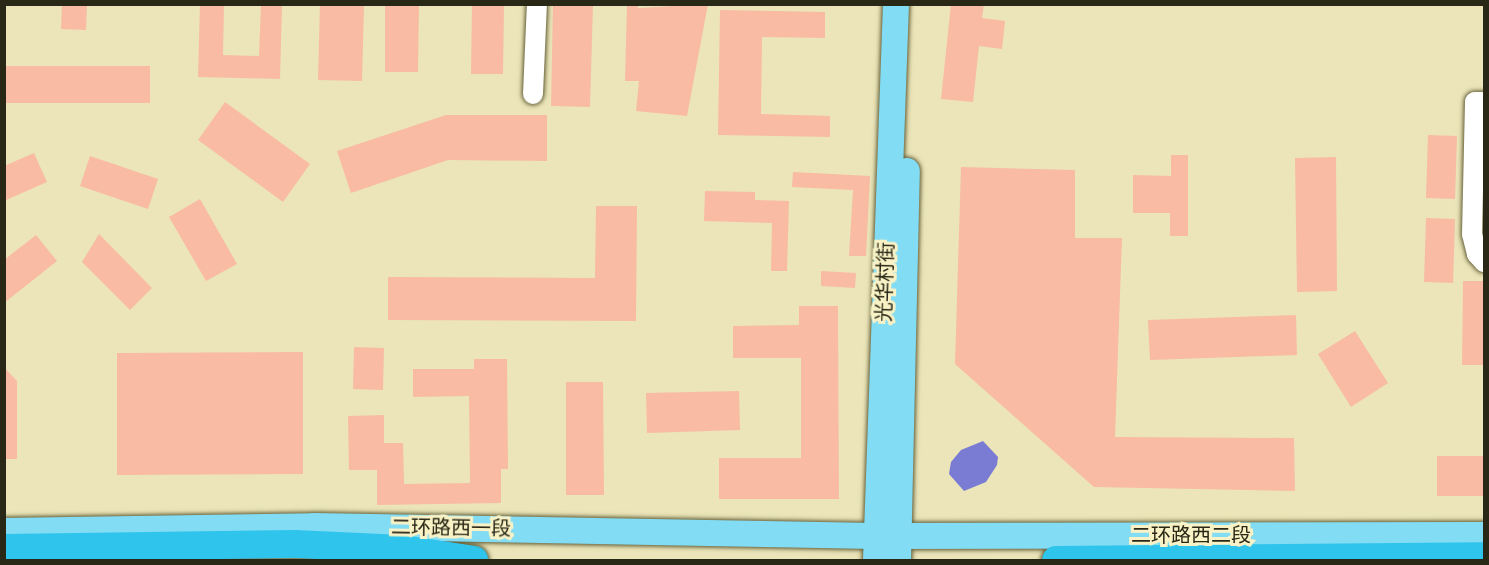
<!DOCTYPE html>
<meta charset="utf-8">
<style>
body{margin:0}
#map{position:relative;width:1489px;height:565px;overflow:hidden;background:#ebe5b9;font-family:"Space Grotesk","Noto Sans SC",sans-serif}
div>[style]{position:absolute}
.water>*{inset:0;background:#7a7cd4}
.building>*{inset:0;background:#f9bba4}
.roads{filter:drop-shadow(0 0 2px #68623b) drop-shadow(0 0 2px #68623b)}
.minor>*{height:20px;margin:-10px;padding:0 10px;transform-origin:10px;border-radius:10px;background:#fff}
.major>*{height:26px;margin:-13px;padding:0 13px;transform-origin:13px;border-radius:13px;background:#82dcf3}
.highway>*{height:28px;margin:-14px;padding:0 14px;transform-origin:14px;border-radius:14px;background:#2fc4eb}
span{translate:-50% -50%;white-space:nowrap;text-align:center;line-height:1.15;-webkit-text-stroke:6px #f8f2c6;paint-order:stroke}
.street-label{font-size:20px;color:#292716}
.frame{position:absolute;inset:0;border:6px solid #292716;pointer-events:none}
</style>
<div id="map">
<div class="water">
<div style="clip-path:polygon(983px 441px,998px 457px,997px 465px,986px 482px,964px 491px,949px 474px,951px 462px,961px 450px)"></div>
</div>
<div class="building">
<div style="clip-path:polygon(62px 4px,87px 4px,86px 30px,61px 29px)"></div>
<div style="clip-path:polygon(200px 4px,224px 4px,223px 55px,259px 56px,261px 4px,282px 4px,280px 79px,198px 77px)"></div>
<div style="clip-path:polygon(320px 4px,364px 4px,362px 81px,318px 80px)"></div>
<div style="clip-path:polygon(385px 4px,419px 4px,418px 72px,385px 72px)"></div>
<div style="clip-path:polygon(472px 4px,504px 4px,503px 74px,471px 74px)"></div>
<div style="clip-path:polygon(553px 4px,593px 4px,590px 107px,551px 106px)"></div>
<div style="clip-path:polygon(627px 4px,638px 4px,638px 8px,708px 4px,687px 116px,636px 111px,639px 81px,625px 81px)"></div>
<div style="clip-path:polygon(951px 4px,984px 4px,982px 18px,1005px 21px,1002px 49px,979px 46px,973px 102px,941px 99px)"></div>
<div style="clip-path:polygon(720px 10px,825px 12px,825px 38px,762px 37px,761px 114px,830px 116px,830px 137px,718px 135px)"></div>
<div style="clip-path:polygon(4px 66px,150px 66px,150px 103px,4px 103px)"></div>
<div style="clip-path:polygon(225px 102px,310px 164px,283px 202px,198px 140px)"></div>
<div style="clip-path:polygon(446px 115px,547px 115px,547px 161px,448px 160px,351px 193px,337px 151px)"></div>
<div style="clip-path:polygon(1428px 135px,1457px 136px,1455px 199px,1426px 198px)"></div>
<div style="clip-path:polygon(34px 153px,47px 182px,4px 201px,4px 166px)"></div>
<div style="clip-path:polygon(1171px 155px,1188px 155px,1188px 236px,1170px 236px,1170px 213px,1133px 213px,1133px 175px,1171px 176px)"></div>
<div style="clip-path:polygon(90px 156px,158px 179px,148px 209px,80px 186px)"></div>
<div style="clip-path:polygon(1336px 157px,1337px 291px,1297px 292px,1295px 158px)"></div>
<div style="clip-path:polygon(961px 167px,1075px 170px,1075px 238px,1122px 238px,1115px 437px,1294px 438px,1295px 491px,1094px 487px,955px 364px)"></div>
<div style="clip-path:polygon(793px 172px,870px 176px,866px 256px,849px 256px,853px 190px,792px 187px)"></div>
<div style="clip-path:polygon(705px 191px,755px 192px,755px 200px,789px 201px,787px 271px,771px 271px,772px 223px,704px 221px)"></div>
<div style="clip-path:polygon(200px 199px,237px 264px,206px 281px,169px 217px)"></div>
<div style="clip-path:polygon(596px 206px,637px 206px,636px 321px,388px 320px,388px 277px,595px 278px)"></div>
<div style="clip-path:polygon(1426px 218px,1455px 219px,1453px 283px,1424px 282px)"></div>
<div style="clip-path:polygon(99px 234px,152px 288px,130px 310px,82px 262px)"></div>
<div style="clip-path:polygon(36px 235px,57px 261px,4px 303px,4px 260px)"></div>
<div style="clip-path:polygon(821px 271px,856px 273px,855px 288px,821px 286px)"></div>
<div style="clip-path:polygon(1463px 281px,1485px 281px,1484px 365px,1462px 365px)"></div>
<div style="clip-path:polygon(799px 306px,838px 306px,839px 499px,719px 499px,719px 458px,801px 458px,801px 358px,733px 358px,733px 326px,799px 325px)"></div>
<div style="clip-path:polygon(1296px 315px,1297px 355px,1150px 360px,1148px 320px)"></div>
<div style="clip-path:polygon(1355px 331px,1388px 383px,1351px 407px,1318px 354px)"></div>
<div style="clip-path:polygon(354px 347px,384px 348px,383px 390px,353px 389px)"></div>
<div style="clip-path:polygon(303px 352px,303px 474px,117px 475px,117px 353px)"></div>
<div style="clip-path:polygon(474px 359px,507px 359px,508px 469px,501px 469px,501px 503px,377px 505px,377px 470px,349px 470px,348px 416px,384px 415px,384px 443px,403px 443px,404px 484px,470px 483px,469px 396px,413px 397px,413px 369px,474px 369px)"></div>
<div style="clip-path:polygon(4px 367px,17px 381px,17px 459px,4px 459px)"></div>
<div style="clip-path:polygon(566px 382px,603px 382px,604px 495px,566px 495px)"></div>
<div style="clip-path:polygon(739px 391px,740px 430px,647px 433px,646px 393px)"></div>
<div style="clip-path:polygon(1437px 456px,1485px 456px,1485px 496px,1437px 496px)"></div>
</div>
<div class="roads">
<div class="minor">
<div style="left:533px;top:94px;width:90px;rotate:-87.5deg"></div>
<div style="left:1484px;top:102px;width:9px;rotate:180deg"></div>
<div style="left:1475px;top:102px;width:132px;rotate:91.3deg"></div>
<div style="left:1472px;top:234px;width:21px;rotate:76deg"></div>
<div style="left:1477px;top:254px;width:11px;rotate:49deg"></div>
</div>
<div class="major">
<div style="left:4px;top:531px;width:310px;rotate:-0.9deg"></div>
<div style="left:314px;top:526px;width:562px;rotate:1.02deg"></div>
<div style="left:876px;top:536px;width:608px;rotate:-0.09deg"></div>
<div style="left:876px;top:560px;width:556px;rotate:-87.94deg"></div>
<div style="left:898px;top:560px;width:389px;rotate:-88.7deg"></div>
</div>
<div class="highway">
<div style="left:4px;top:548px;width:291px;rotate:-0.8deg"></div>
<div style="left:295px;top:544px;width:107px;rotate:2.7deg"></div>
<div style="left:402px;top:549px;width:73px;rotate:8.7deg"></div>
<div style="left:1056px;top:560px;width:428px;rotate:-0.5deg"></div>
</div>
</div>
<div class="street-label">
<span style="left:885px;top:282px;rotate:-88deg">光华村街</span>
<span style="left:451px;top:528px;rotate:1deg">二环路西一段</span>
<span style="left:1191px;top:535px">二环路西二段</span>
</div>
<div class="frame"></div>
</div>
